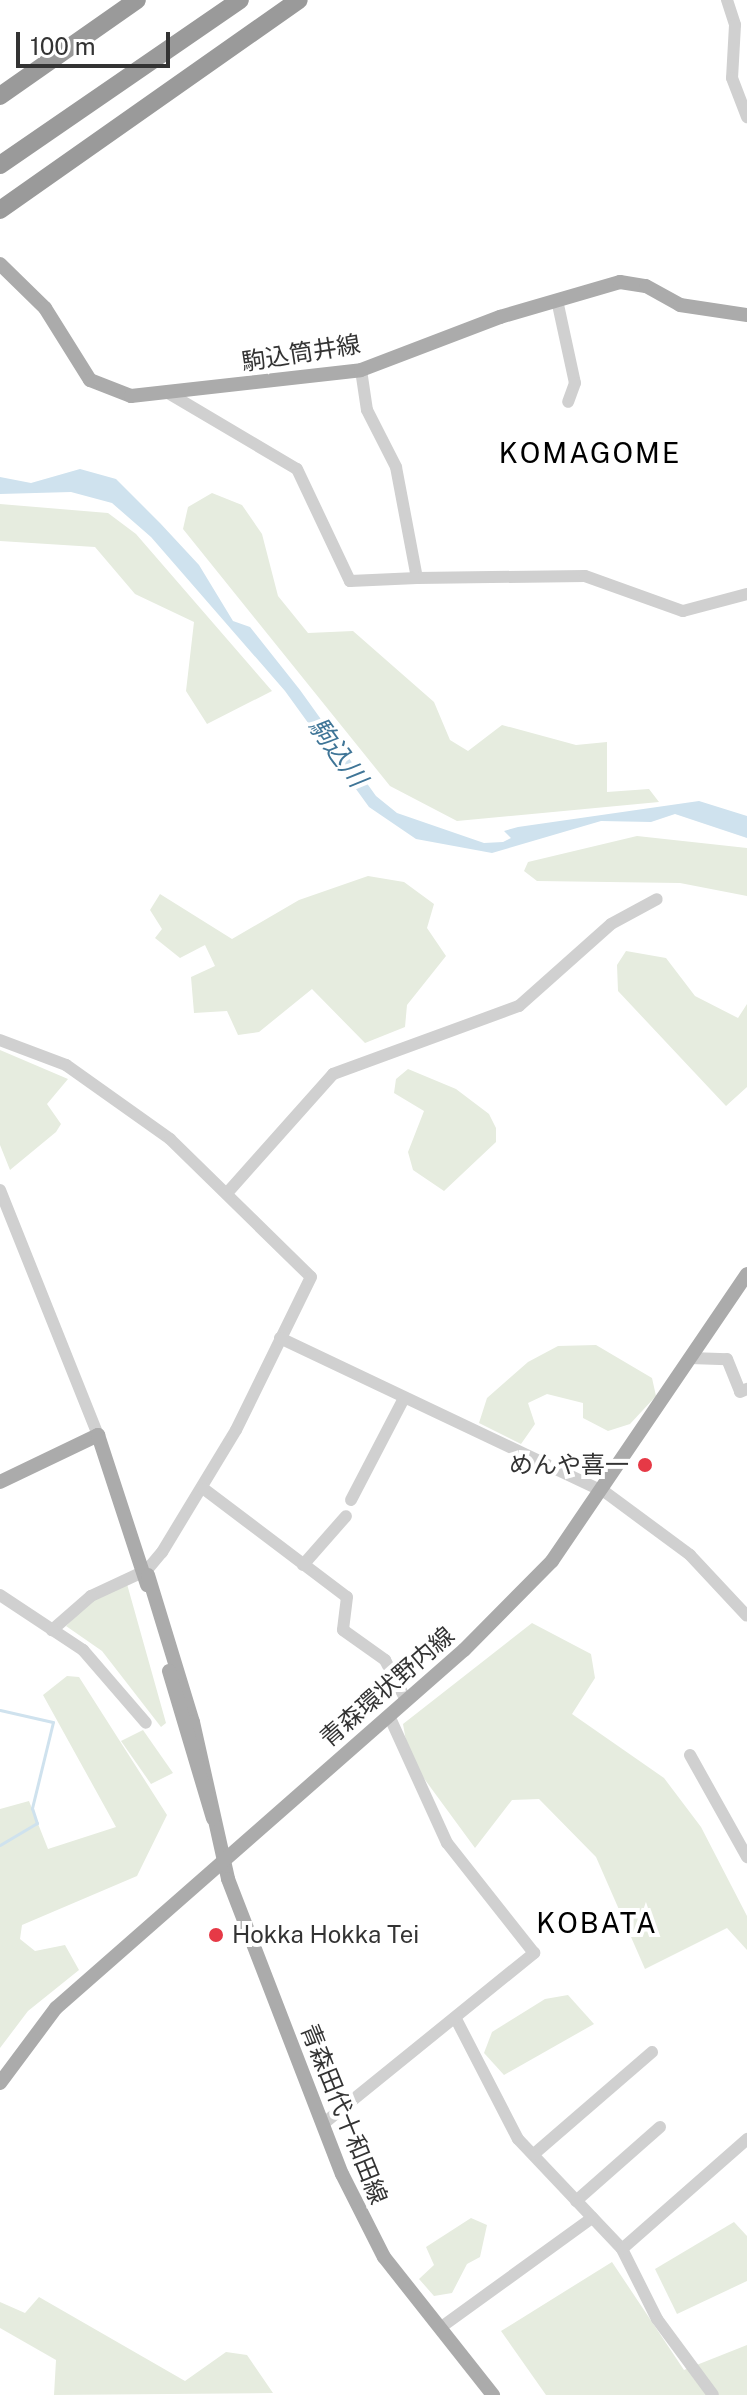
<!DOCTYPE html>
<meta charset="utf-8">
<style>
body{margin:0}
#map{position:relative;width:747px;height:2395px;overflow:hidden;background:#fff;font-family:"Public Sans","Noto Sans JP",sans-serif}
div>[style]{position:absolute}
.green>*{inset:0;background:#e6ecdf}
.water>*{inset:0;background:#cfe2ee}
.stream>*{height:3px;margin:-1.5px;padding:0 1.5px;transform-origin:1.5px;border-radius:1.5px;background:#cfe2ee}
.minor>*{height:12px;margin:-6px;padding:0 6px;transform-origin:6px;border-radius:6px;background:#d0d0d0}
.major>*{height:14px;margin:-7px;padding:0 7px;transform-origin:7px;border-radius:7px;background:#ababab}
.highway>*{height:18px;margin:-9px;padding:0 9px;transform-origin:9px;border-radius:9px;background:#9a9a9a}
.dots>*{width:22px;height:22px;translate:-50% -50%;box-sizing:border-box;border:4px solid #fff;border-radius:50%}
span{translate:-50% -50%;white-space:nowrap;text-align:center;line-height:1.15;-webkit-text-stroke:8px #fff;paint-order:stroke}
.street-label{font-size:24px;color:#333}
.poi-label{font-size:24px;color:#333}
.right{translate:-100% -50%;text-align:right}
.left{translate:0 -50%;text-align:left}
.water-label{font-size:26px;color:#3f7597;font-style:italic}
.quarter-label{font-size:28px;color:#000;letter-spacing:2px}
.scale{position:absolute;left:16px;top:32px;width:154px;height:36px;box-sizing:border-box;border:4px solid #333;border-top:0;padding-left:10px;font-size:24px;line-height:28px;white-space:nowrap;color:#333;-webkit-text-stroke:6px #fff;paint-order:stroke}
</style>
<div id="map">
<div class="green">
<div style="clip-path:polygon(212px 493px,242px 505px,262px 534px,278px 596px,308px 633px,353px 631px,434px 702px,450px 740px,468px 751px,502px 725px,576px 745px,607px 742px,607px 792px,649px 789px,659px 802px,457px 821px,390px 786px,183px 529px,188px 507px)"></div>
<div style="clip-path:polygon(0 504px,108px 513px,136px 534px,272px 691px,207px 724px,186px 691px,194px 622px,135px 594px,95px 547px,0 541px)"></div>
<div style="clip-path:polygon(637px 836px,747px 848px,747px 896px,680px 883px,537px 881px,524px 871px,528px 862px)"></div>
<div style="clip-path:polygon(368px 876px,404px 882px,434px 904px,427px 928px,446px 956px,407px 1005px,405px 1027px,365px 1043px,312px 989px,259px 1032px,238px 1035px,227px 1011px,194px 1013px,191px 977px,215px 966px,205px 945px,180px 958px,155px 938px,162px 929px,150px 910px,160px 894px,232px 939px,299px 900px)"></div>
<div style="clip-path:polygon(626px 951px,666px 958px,695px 996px,738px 1018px,747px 1004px,747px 1087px,726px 1106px,618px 991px,617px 965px)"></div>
<div style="clip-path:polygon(0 1050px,68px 1079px,47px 1104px,61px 1124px,56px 1132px,10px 1170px,0 1145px)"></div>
<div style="clip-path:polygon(408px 1069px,456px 1089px,489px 1114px,496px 1128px,496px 1142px,444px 1191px,413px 1170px,408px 1152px,424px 1111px,394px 1093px,396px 1079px)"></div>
<div style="clip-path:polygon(596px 1345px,652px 1378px,656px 1396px,630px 1424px,608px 1431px,583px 1418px,583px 1403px,547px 1394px,528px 1403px,535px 1424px,521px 1444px,479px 1423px,487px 1398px,528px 1362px,558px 1346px)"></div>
<div style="clip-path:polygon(127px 1584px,166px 1723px,161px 1727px,102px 1651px,66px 1626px,95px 1598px)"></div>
<div style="clip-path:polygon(532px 1623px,591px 1654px,595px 1678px,572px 1714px,664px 1778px,701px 1827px,747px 1916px,747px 1950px,727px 1928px,645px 1969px,596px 1857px,539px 1799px,512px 1800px,475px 1848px,409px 1758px,403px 1724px)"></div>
<div style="clip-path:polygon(67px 1676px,79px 1677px,167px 1815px,137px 1876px,22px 1925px,20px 1939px,35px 1951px,65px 1945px,79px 1970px,28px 2011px,0 2048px,0 1809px,29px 1801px,48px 1849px,116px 1827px,43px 1695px)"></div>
<div style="clip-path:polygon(143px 1730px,173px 1773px,151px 1784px,121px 1741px)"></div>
<div style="clip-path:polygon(568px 1995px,594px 2024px,504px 2075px,484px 2053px,492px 2032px,545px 1999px)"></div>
<div style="clip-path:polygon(471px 2218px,487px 2225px,480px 2257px,467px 2264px,452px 2293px,434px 2296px,419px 2279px,434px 2265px,426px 2247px)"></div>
<div style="clip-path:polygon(734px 2222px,747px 2236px,747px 2281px,677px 2314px,655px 2269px)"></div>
<div style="clip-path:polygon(612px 2262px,684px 2370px,747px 2345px,747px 2395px,546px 2395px,501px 2331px)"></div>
<div style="clip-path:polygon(39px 2297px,185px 2381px,226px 2352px,247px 2355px,273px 2393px,54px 2395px,56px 2360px,0 2328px,0 2302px,25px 2313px)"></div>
</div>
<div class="water">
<div style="clip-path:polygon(80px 469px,116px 479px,160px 523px,199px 565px,233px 621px,250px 627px,300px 690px,376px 796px,397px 813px,484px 843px,503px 842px,511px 838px,504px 831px,518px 827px,699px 801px,747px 816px,747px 838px,675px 814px,651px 822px,601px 821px,492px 853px,416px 839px,369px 807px,285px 691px,151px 537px,112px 503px,71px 492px,0 494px,0 477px,31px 483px)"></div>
</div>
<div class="stream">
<div style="left:0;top:1710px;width:54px;rotate:12.8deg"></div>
<div style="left:53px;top:1722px;width:89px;rotate:103.7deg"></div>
<div style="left:32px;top:1808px;width:16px;rotate:72deg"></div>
<div style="left:37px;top:1823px;width:43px;rotate:149.3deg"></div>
</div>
<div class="minor">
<div style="left:727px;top:0;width:26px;rotate:72deg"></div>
<div style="left:735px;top:25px;width:53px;rotate:93.2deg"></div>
<div style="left:732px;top:78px;width:42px;rotate:69deg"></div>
<div style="left:557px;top:300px;width:85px;rotate:77.8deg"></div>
<div style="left:575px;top:383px;width:20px;rotate:110deg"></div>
<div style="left:361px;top:370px;width:40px;rotate:81.5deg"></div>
<div style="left:367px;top:410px;width:64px;rotate:63deg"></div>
<div style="left:396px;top:467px;width:113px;rotate:79.3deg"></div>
<div style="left:417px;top:578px;width:168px;rotate:-0.7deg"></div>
<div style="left:585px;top:576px;width:104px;rotate:19.7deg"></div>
<div style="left:683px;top:611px;width:66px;rotate:-14.9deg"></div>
<div style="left:170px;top:394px;width:147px;rotate:30.6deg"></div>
<div style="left:297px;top:469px;width:124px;rotate:64.7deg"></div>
<div style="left:350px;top:581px;width:67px;rotate:-2.6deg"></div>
<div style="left:0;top:1040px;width:71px;rotate:20.7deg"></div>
<div style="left:66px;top:1065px;width:128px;rotate:35.4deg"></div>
<div style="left:170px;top:1139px;width:197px;rotate:44.4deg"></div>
<div style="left:311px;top:1277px;width:170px;rotate:116.1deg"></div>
<div style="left:236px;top:1430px;width:143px;rotate:121.2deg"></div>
<div style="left:162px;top:1552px;width:23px;rotate:130deg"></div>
<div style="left:147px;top:1570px;width:62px;rotate:155.1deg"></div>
<div style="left:91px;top:1596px;width:52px;rotate:138.9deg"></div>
<div style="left:0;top:1190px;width:264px;rotate:68.2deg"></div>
<div style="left:228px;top:1192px;width:158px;rotate:-48.3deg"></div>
<div style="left:333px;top:1074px;width:198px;rotate:-20.1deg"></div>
<div style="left:519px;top:1006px;width:123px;rotate:-41.7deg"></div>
<div style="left:611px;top:924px;width:52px;rotate:-28.5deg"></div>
<div style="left:280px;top:1338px;width:360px;rotate:25.4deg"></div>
<div style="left:605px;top:1492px;width:106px;rotate:36.5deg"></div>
<div style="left:690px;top:1555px;width:83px;rotate:46.9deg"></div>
<div style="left:690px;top:1358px;width:37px;rotate:2deg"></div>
<div style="left:727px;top:1359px;width:35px;rotate:68deg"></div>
<div style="left:740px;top:1392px;width:8px;rotate:-23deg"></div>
<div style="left:204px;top:1489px;width:179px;rotate:37.1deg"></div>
<div style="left:347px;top:1597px;width:33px;rotate:97deg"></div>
<div style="left:343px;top:1630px;width:52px;rotate:35.5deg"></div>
<div style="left:385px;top:1660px;width:45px;rotate:62.3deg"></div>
<div style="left:351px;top:1500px;width:113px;rotate:-62.5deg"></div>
<div style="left:303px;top:1565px;width:65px;rotate:-48.7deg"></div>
<div style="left:0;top:1595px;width:100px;rotate:33.5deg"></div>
<div style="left:83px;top:1650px;width:96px;rotate:49.2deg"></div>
<div style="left:690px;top:1755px;width:117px;rotate:60.8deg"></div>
<div style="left:456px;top:2019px;width:135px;rotate:62.7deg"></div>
<div style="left:518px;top:2139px;width:151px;rotate:46.6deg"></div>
<div style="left:622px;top:2249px;width:78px;rotate:63.4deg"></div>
<div style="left:657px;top:2319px;width:94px;rotate:53.6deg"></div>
<div style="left:323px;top:2124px;width:272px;rotate:-39deg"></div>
<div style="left:534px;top:1953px;width:140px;rotate:-128.3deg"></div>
<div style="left:447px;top:1843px;width:140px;rotate:-114.5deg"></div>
<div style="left:534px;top:2154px;width:156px;rotate:-40.8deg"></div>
<div style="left:576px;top:2201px;width:112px;rotate:-41.4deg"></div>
<div style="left:622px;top:2249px;width:167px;rotate:-41.3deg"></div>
<div style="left:440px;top:2328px;width:188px;rotate:-35.9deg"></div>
</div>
<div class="major">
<div style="left:0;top:264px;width:63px;rotate:44.4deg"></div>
<div style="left:45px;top:308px;width:85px;rotate:58deg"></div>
<div style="left:90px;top:380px;width:44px;rotate:21.3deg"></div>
<div style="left:131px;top:396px;width:231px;rotate:-6.4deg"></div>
<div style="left:361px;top:370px;width:149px;rotate:-20.9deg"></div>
<div style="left:500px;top:317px;width:125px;rotate:-16.3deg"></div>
<div style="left:620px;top:282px;width:26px;rotate:9deg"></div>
<div style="left:646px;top:286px;width:39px;rotate:29deg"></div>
<div style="left:680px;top:305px;width:68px;rotate:8.5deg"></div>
<div style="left:0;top:1482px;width:109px;rotate:-25.6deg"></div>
<div style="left:98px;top:1435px;width:158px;rotate:71.9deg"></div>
<div style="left:148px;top:1575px;width:154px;rotate:73deg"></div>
<div style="left:193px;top:1722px;width:161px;rotate:77.4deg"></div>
<div style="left:228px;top:1879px;width:316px;rotate:68.9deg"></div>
<div style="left:342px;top:2174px;width:93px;rotate:63.2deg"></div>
<div style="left:384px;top:2257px;width:176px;rotate:51.7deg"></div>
<div style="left:169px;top:1671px;width:154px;rotate:73.4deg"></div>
<div style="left:0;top:2083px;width:94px;rotate:-53.3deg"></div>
<div style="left:56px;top:2008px;width:543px;rotate:-41.27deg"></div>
<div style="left:464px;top:1650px;width:125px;rotate:-45.3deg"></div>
<div style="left:552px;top:1561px;width:347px;rotate:-55.8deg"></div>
</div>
<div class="highway">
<div style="left:0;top:96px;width:167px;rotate:-35deg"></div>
<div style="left:0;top:165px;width:291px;rotate:-34.5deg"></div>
<div style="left:0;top:210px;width:365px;rotate:-35.1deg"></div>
</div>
<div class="dots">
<div style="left:645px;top:1465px;background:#e63946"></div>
<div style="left:216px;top:1935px;background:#e63946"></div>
</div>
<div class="street-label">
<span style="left:301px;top:353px;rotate:-9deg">駒込筒井線</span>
<span style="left:387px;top:1687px;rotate:-41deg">青森環状野内線</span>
<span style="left:344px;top:2114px;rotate:68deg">青森田代十和田線</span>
</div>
<div class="poi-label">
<span class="right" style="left:629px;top:1465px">めんや喜一</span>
<span class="left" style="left:232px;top:1935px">Hokka Hokka Tei</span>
</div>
<div class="water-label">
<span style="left:338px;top:752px;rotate:54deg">駒込川</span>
</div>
<div class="quarter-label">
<span style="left:590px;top:453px">KOMAGOME</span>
<span style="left:597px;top:1923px">KOBATA</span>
</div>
<div class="scale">100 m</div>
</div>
